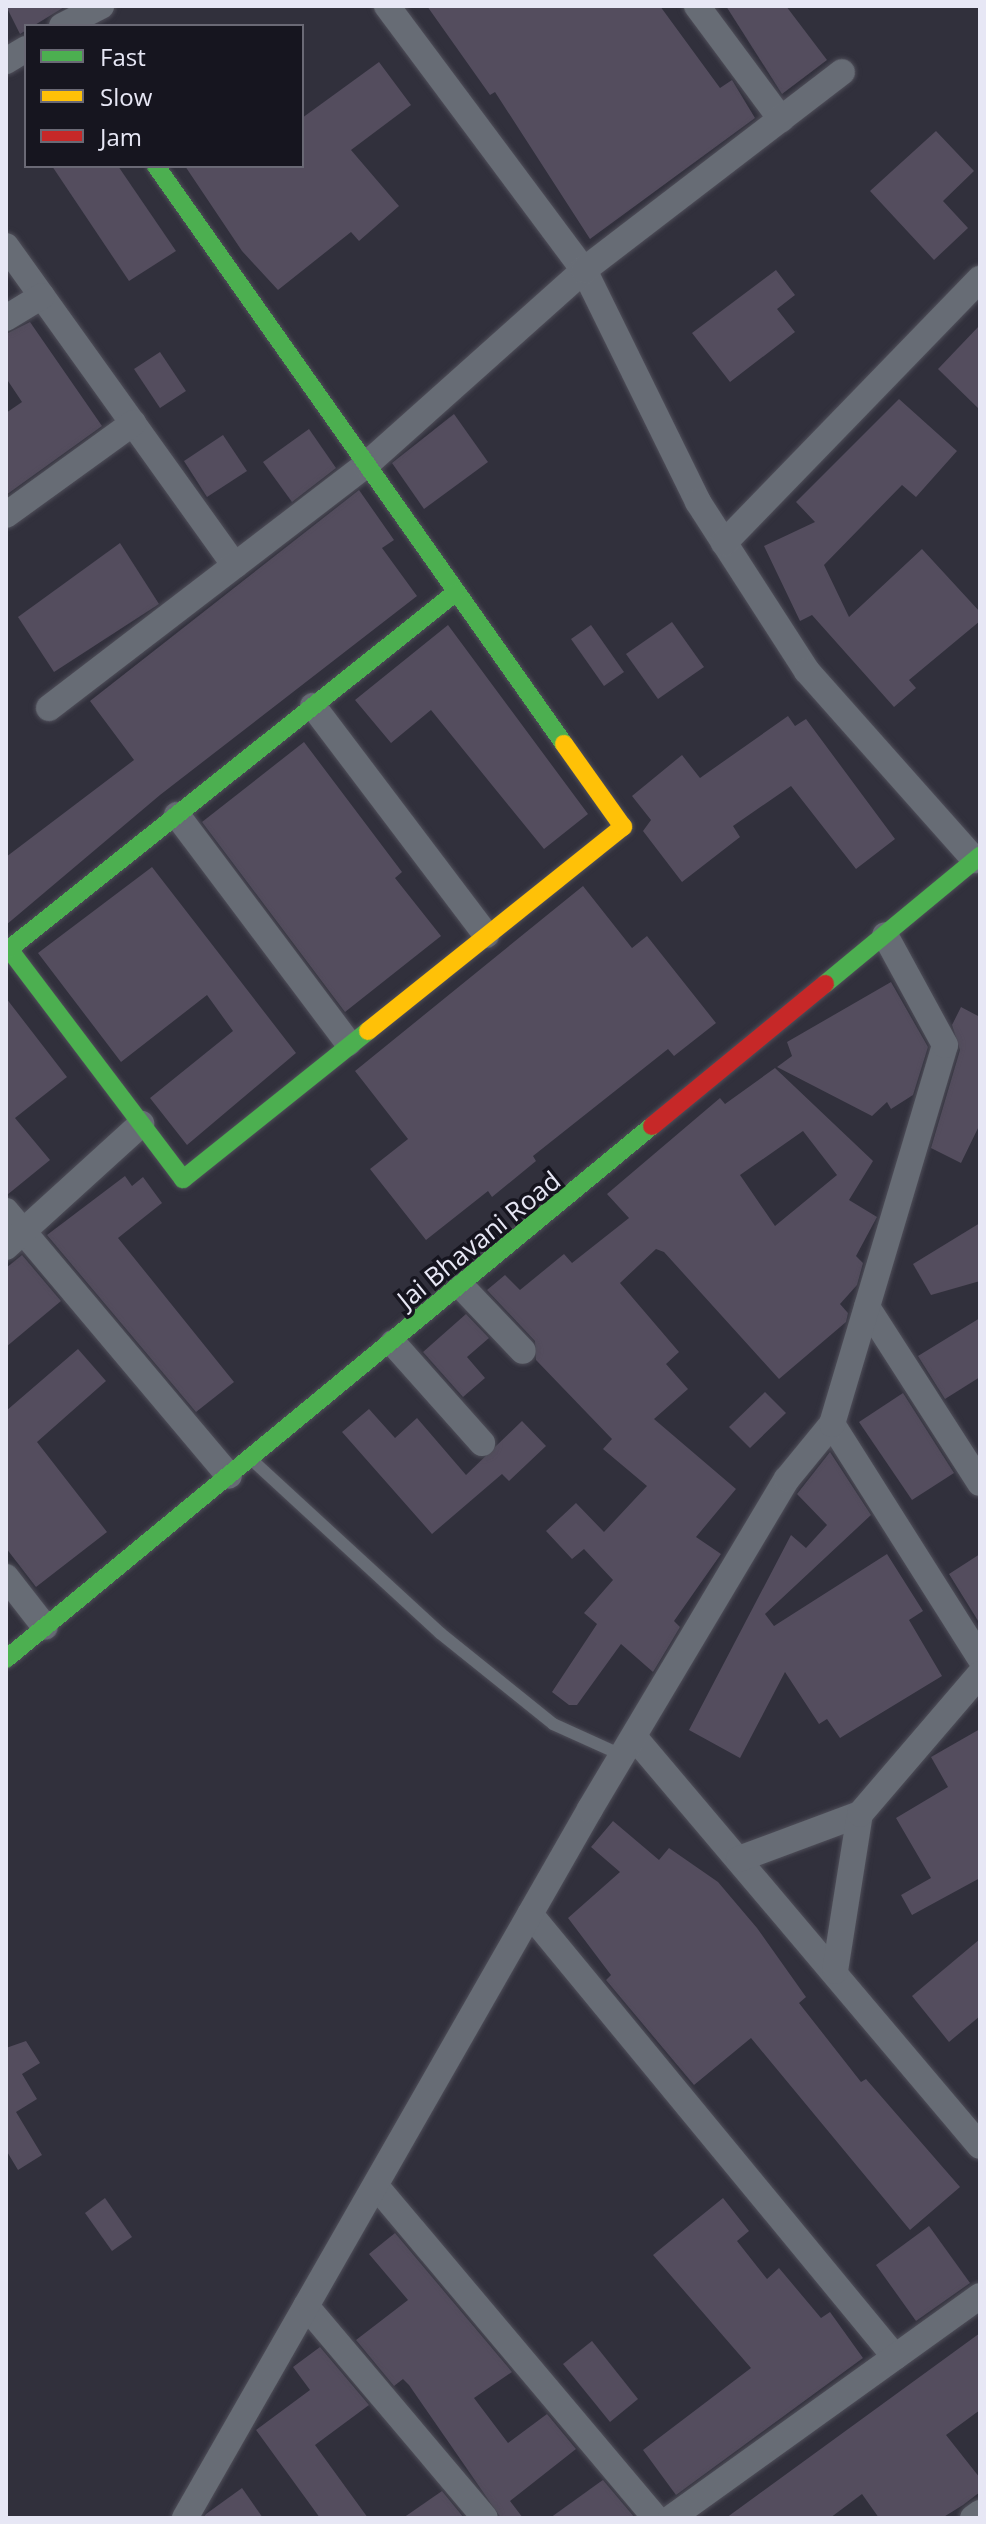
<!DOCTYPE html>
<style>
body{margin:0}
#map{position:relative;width:986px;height:2524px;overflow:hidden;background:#31303c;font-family:"Open Sans",sans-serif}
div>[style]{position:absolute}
.building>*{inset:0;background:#544d5e}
.roads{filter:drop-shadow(0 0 2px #4f4e59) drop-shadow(0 0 2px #4f4e59)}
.lane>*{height:12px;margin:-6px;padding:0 6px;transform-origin:6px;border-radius:6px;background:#676c75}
.street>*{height:26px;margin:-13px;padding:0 13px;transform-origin:13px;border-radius:13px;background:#676c75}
.fast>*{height:18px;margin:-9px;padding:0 9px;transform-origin:9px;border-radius:9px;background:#4caf50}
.slow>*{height:18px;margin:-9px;padding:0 9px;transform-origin:9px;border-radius:9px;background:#ffc107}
.jam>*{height:18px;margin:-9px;padding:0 9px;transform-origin:9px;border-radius:9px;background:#c62828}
span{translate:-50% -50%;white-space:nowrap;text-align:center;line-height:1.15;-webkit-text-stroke:7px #16151f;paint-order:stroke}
.street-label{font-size:26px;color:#e7e7f5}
.frame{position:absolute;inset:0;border:8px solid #e7e7f5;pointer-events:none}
.legend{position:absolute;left:24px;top:24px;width:280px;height:144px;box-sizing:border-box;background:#16151f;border:2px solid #6a6975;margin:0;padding:10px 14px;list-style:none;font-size:24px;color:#e7e7f5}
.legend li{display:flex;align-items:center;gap:16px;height:40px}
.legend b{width:40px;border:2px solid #6a6975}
</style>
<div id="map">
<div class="building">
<div style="clip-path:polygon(6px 6px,66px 6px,20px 34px)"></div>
<div style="clip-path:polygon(427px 6px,660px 6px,720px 88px,732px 80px,755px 118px,590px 239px,495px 92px,490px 95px)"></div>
<div style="clip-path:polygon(726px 6px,786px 6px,827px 60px,782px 94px)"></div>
<div style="clip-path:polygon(379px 62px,411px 105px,351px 150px,399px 206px,359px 241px,351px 232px,278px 290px,242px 251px,185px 166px,302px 166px,302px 118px)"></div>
<div style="clip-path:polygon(936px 131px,974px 171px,943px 201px,968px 228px,934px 260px,870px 191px)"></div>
<div style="clip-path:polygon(52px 166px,118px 166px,176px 251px,129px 281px)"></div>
<div style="clip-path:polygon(776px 270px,795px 295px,777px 309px,795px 332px,730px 382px,692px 333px)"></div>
<div style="clip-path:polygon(30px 322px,102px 426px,6px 495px,6px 413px,22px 402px,6px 378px,6px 334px)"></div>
<div style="clip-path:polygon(980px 325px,980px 410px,938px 369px)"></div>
<div style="clip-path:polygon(160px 352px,186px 391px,160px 408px,134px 369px)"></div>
<div style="clip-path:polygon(899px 399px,957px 451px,916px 497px,902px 485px,824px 565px,849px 617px,922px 549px,980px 612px,980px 621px,909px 680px,916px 688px,894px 707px,812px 615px,800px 621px,764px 546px,815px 522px,796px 502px)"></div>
<div style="clip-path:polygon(454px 414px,488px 462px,424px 509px,392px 463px)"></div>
<div style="clip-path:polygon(309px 429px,336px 468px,292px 502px,263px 462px)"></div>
<div style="clip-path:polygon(223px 435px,247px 471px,207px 497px,184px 461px)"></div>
<div style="clip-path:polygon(359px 490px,394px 540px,382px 548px,417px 596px,160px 795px,6px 925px,6px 857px,134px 760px,90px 701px)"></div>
<div style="clip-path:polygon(120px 543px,159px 604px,54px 672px,18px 617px)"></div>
<div style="clip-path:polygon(672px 622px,704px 667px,658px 699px,626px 654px)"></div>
<div style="clip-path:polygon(448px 625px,588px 814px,544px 849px,431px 710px,391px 743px,355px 700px)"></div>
<div style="clip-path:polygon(591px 625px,624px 672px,604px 686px,571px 639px)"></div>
<div style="clip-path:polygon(788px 716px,795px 726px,806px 719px,895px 839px,856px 869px,791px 786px,733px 826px,740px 837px,682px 882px,643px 831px,651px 820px,632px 796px,682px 755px,700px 778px)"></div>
<div style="clip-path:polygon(304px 742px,402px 872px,395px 878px,441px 936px,345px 1012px,202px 822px)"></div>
<div style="clip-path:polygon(152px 867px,296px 1053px,187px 1145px,150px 1098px,233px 1031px,207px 995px,121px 1062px,38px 953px)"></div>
<div style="clip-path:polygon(583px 886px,632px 948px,647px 936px,716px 1023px,674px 1056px,668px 1049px,533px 1156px,536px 1161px,492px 1197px,488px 1191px,426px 1240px,370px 1169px,408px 1139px,355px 1071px)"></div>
<div style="clip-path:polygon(891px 982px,928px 1047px,913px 1095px,891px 1109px,887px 1102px,872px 1116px,777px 1067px,792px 1056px,787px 1042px)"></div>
<div style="clip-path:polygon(6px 998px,67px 1077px,15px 1118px,50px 1160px,7px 1195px)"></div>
<div style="clip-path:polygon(961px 1007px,980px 1017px,980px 1124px,961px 1163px,931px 1148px,960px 1050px,952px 1025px)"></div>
<div style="clip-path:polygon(evenodd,775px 1068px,873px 1161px,849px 1200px,877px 1217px,856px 1256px,863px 1263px,857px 1285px,840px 1304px,848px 1313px,846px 1322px,779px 1379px,664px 1252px,656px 1249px,620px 1283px,679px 1352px,666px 1364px,688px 1389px,654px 1419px,736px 1489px,696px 1537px,721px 1554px,674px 1621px,680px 1627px,653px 1672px,621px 1644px,577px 1705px,569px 1705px,552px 1692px,597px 1624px,584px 1613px,613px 1580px,584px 1549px,572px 1559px,546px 1531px,576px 1503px,604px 1532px,647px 1486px,603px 1449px,612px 1439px,536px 1360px,535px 1341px,487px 1290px,505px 1275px,520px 1290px,564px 1254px,572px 1263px,629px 1218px,607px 1194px,720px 1098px,725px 1104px,775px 1068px,803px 1131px,837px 1175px,775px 1226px,740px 1175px,803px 1131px)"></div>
<div style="clip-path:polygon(125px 1176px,132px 1186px,143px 1177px,162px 1203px,118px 1238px,234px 1382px,196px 1412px,47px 1235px)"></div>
<div style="clip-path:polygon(980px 1223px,980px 1281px,931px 1295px,913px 1264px)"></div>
<div style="clip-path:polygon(22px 1255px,61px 1301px,6px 1347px,6px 1268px)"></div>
<div style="clip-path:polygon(466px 1314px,489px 1338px,467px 1357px,485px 1378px,463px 1397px,423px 1352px)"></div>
<div style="clip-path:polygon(980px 1318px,980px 1377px,945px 1399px,918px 1356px)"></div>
<div style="clip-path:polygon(78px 1349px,106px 1381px,37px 1442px,107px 1532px,36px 1587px,6px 1548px,6px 1411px)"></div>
<div style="clip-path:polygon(765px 1392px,786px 1413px,750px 1448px,729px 1427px)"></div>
<div style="clip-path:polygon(903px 1393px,954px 1473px,912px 1500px,859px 1422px)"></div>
<div style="clip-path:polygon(369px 1409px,395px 1438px,417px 1418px,466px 1475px,522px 1421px,546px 1446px,509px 1481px,502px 1474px,432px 1534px,342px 1432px)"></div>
<div style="clip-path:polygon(830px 1452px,871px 1515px,765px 1614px,774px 1626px,887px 1554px,923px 1611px,909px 1620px,942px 1676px,840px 1738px,827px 1719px,819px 1724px,785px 1672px,740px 1758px,689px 1730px,791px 1535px,806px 1548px,827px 1525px,797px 1494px)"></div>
<div style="clip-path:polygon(980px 1554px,980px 1624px,949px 1574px)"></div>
<div style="clip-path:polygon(980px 1729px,980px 1878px,912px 1915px,901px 1895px,931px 1878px,896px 1818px,948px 1787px,931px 1757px)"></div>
<div style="clip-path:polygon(613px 1821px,659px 1860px,669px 1848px,718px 1882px,757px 1928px,806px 1997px,799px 2003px,861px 2082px,866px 2079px,960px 2187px,910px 2230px,751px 2038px,694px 2085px,606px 1980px,611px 1975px,568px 1918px,620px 1872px,591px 1847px)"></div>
<div style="clip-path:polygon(980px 1939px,980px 2016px,949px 2042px,912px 1996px)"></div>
<div style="clip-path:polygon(26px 2041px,40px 2063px,22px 2074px,37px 2099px,16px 2112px,42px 2155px,18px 2170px,6px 2150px,6px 2048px)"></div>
<div style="clip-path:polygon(105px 2198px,132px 2237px,112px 2251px,85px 2213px)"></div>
<div style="clip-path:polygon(723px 2198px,749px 2231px,737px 2241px,767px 2279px,779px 2268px,821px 2318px,830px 2312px,863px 2358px,676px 2495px,643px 2450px,751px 2368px,653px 2255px)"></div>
<div style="clip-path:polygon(929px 2226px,970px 2283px,916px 2321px,876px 2265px)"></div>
<div style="clip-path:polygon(395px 2233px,512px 2372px,474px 2398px,508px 2443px,547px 2414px,576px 2449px,510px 2501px,523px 2518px,501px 2518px,409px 2385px,403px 2379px,394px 2386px,356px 2340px,408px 2300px,369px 2254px)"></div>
<div style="clip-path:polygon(980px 2333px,980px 2410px,946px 2435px,980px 2478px,980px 2492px,963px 2505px,942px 2518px,879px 2518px,862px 2494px,830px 2518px,726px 2518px)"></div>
<div style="clip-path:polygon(592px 2341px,638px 2399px,610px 2422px,563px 2364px)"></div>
<div style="clip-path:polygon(320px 2347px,369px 2405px,315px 2445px,368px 2518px,320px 2518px,256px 2430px,310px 2390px,293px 2367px)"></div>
<div style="clip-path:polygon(603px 2480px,635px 2518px,550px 2518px,600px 2482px)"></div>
<div style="clip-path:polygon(242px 2488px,263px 2518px,203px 2518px,206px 2514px)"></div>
<div style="clip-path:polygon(442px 2491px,464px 2518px,403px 2518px)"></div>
</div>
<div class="roads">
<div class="lane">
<div style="left:253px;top:1461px;width:254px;rotate:42.6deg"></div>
<div style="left:440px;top:1633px;width:145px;rotate:38.8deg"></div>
<div style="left:553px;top:1724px;width:78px;rotate:24.3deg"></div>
</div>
<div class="street">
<div style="left:387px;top:6px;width:329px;rotate:53.3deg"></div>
<div style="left:584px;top:270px;width:258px;rotate:63.8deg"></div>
<div style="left:698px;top:502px;width:201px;rotate:57.2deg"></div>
<div style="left:807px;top:671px;width:253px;rotate:48.4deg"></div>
<div style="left:697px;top:6px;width:141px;rotate:53.4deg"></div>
<div style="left:62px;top:26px;width:44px;rotate:-27.1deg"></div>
<div style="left:6px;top:61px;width:23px;rotate:-31deg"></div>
<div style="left:6px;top:246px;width:393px;rotate:54.4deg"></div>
<div style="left:6px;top:318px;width:42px;rotate:-31.4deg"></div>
<div style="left:6px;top:515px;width:157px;rotate:-35.9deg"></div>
<div style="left:724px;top:543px;width:368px;rotate:-45.9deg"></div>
<div style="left:313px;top:706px;width:287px;rotate:52.9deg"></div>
<div style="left:49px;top:708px;width:399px;rotate:-37.5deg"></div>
<div style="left:366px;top:465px;width:292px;rotate:-41.8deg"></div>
<div style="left:584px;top:270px;width:325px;rotate:-37.5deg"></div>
<div style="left:177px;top:815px;width:285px;rotate:53.1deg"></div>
<div style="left:6px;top:1211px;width:346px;rotate:49.9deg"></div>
<div style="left:6px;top:1247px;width:183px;rotate:-42.3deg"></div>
<div style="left:462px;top:1287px;width:88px;rotate:46.4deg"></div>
<div style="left:867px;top:1307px;width:209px;rotate:57.3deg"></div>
<div style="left:393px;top:1343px;width:134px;rotate:48.3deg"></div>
<div style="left:832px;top:1424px;width:277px;rotate:57.7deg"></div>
<div style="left:6px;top:1577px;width:63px;rotate:52deg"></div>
<div style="left:635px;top:1738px;width:534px;rotate:49.78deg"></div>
<div style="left:739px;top:1859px;width:129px;rotate:-20.4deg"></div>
<div style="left:530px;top:1914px;width:574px;rotate:50.51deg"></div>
<div style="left:835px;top:1971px;width:159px;rotate:-81deg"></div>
<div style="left:860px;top:1814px;width:184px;rotate:-49.4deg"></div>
<div style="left:376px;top:2186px;width:434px;rotate:49.9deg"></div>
<div style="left:306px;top:2306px;width:277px;rotate:49.8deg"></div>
<div style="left:185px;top:2518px;width:817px;rotate:-60.26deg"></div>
<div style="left:590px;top:1809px;width:384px;rotate:-59.2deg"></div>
<div style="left:787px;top:1479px;width:71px;rotate:-50.7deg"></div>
<div style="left:832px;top:1424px;width:395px;rotate:-73.4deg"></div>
<div style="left:945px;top:1045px;width:125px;rotate:-118.6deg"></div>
<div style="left:671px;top:2518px;width:380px;rotate:-35.7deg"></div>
<div style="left:973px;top:2518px;width:9px;rotate:-36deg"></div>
</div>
<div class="fast">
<div style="left:156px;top:166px;width:707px;rotate:54.78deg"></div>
<div style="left:825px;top:984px;width:201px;rotate:-39.6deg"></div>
<div style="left:368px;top:1031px;width:237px;rotate:141.3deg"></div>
<div style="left:183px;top:1179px;width:288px;rotate:-127.1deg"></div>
<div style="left:9px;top:949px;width:571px;rotate:-38.6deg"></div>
<div style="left:6px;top:1659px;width:837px;rotate:-39.53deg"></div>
</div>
<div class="slow">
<div style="left:368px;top:1031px;width:327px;rotate:-38.7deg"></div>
<div style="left:623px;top:827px;width:102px;rotate:-125.4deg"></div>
</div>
<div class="jam">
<div style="left:652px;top:1126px;width:224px;rotate:-39.4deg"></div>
</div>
</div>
<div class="street-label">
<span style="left:479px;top:1240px;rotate:-39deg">Jai Bhavani Road</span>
</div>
<div class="frame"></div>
<ul class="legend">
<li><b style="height:10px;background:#4caf50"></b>Fast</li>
<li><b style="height:10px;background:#ffc107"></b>Slow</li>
<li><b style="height:10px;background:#c62828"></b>Jam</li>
</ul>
</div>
